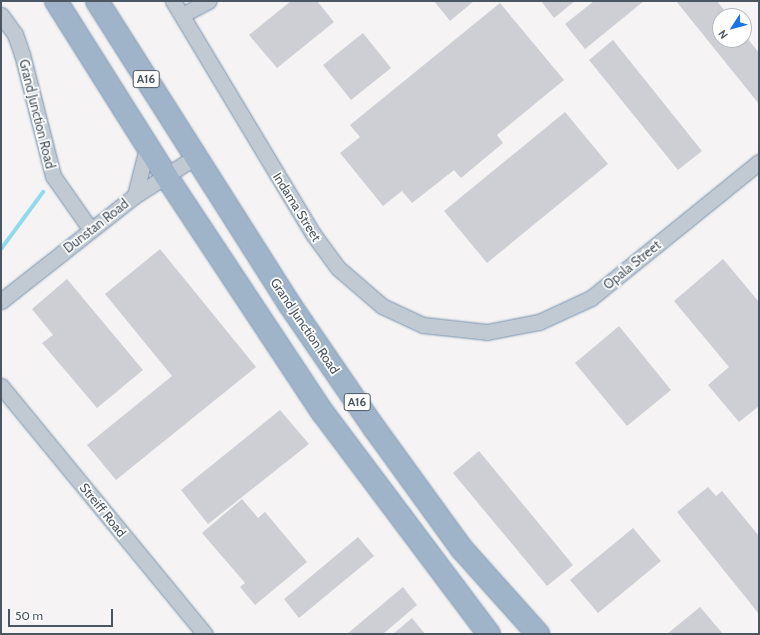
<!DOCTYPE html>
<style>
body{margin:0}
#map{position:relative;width:760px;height:635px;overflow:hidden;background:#f5f3f3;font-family:Cabin,sans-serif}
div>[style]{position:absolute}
.stream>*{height:4px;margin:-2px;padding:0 2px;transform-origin:2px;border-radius:2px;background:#90daee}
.building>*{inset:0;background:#cdcfd5}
.roads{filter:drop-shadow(0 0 1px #7690ad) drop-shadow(0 0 1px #7690ad)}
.minor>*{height:15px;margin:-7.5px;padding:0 7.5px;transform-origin:7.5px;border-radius:7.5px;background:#c1cad2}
.trunk>*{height:22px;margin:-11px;padding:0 11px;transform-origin:11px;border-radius:11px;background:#9fb4c9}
span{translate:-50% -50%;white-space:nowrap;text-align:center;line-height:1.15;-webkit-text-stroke:3.5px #fff;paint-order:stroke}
.shield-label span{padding:1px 3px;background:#fff;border:1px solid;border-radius:3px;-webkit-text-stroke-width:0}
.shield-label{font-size:12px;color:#4a5661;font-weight:700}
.street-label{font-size:13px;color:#4a5661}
.frame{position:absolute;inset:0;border:2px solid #4a5661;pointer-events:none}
.north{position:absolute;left:712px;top:8px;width:40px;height:40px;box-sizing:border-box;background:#fff;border:1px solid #b7bbc0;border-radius:50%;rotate:234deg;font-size:11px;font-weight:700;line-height:16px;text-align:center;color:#4a5661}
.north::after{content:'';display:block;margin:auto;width:14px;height:18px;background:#1a73e8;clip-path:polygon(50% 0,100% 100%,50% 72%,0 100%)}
.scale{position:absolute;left:8px;top:609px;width:105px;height:18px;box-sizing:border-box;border:2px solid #4a5661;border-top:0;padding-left:5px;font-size:12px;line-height:14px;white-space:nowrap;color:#4a5661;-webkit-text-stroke:3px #fff;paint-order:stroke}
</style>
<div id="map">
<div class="stream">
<div style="left:1px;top:249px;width:71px;rotate:-53.6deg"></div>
</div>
<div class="building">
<div style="clip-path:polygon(291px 1px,317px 1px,334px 22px,277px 68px,249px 35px)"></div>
<div style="clip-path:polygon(434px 1px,474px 1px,450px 21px)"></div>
<div style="clip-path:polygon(541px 1px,575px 1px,554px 18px)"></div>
<div style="clip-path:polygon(594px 1px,644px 1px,585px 49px,565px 24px)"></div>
<div style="clip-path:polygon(676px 1px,717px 1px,729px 16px,720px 16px,720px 40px,744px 40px,744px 34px,759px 53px,759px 104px)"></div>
<div style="clip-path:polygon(500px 3px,564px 80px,497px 135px,503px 143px,461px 178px,454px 170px,412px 203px,402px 191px,383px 206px,340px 153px,360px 137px,350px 125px)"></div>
<div style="clip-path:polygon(363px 33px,391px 68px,351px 100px,323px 65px)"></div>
<div style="clip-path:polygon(613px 40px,702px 151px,678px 170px,589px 60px)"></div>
<div style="clip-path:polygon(565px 112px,608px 164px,487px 263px,444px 211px)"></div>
<div style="clip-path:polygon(160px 249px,256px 367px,116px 480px,87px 445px,172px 376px,105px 294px)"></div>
<div style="clip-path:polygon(723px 259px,759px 302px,759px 406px,739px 422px,708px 385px,729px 367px,674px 301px)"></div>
<div style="clip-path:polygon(67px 279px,143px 370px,97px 408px,42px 343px,53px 335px,32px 309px)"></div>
<div style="clip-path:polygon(619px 326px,671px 390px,627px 426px,575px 363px)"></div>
<div style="clip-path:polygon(280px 410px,309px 444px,208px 524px,181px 490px)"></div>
<div style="clip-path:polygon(479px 451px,573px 565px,547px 586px,453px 473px)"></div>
<div style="clip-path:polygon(708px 487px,716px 496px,722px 491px,759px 536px,759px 614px,677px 512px)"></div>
<div style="clip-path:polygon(242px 499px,258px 518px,265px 512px,307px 562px,255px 605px,240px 587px,245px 583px,202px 533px)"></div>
<div style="clip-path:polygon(633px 528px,661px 561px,598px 613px,570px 580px)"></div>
<div style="clip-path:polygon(358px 537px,374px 556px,299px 618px,284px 599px)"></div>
<div style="clip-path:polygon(403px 587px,417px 605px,383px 634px,347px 634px)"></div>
<div style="clip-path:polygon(700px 607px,723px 634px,667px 634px)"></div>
<div style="clip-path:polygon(412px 618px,425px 634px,393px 634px)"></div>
</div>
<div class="roads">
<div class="minor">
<div style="left:173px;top:1px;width:272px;rotate:59deg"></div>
<div style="left:313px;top:234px;width:42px;rotate:53.7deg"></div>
<div style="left:338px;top:268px;width:58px;rotate:40.8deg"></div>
<div style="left:382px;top:306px;width:45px;rotate:24.9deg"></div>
<div style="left:423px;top:325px;width:64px;rotate:6.2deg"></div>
<div style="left:487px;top:332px;width:53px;rotate:-10.9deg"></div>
<div style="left:539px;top:322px;width:57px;rotate:-24.8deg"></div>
<div style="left:591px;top:298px;width:216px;rotate:-39deg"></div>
<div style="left:1px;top:15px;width:24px;rotate:54deg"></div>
<div style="left:15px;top:34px;width:21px;rotate:71deg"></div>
<div style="left:22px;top:54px;width:126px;rotate:75.7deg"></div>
<div style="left:53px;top:176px;width:66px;rotate:54.9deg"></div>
<div style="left:182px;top:15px;width:30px;rotate:-28deg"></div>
<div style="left:135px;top:195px;width:49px;rotate:-75.7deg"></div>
<div style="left:1px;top:301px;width:168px;rotate:-38.2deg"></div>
<div style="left:133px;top:197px;width:74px;rotate:-32.8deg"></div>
<div style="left:1px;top:386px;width:321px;rotate:50.6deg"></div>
</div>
<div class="trunk">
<div style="left:56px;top:1px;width:207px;rotate:57.8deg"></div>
<div style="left:166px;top:176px;width:284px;rotate:56.5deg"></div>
<div style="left:323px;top:413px;width:276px;rotate:53.1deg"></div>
<div style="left:97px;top:1px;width:360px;rotate:57.6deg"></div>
<div style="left:290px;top:305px;width:150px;rotate:55.6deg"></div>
<div style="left:375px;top:429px;width:148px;rotate:54.1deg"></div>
<div style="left:462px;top:549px;width:114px;rotate:48.2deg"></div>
</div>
</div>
<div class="shield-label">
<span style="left:146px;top:79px">A16</span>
<span style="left:357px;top:402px">A16</span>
</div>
<div class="street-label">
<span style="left:37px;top:114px;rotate:76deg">Grand Junction Road</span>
<span style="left:297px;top:207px;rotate:58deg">Indama Street</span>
<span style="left:96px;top:226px;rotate:-38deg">Dunstan Road</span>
<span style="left:632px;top:265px;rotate:-39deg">Opala Street</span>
<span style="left:305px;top:326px;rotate:56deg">Grand Junction Road</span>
<span style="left:103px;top:510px;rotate:51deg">Streiff Road</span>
</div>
<div class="frame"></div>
<div class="north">N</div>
<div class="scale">50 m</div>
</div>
